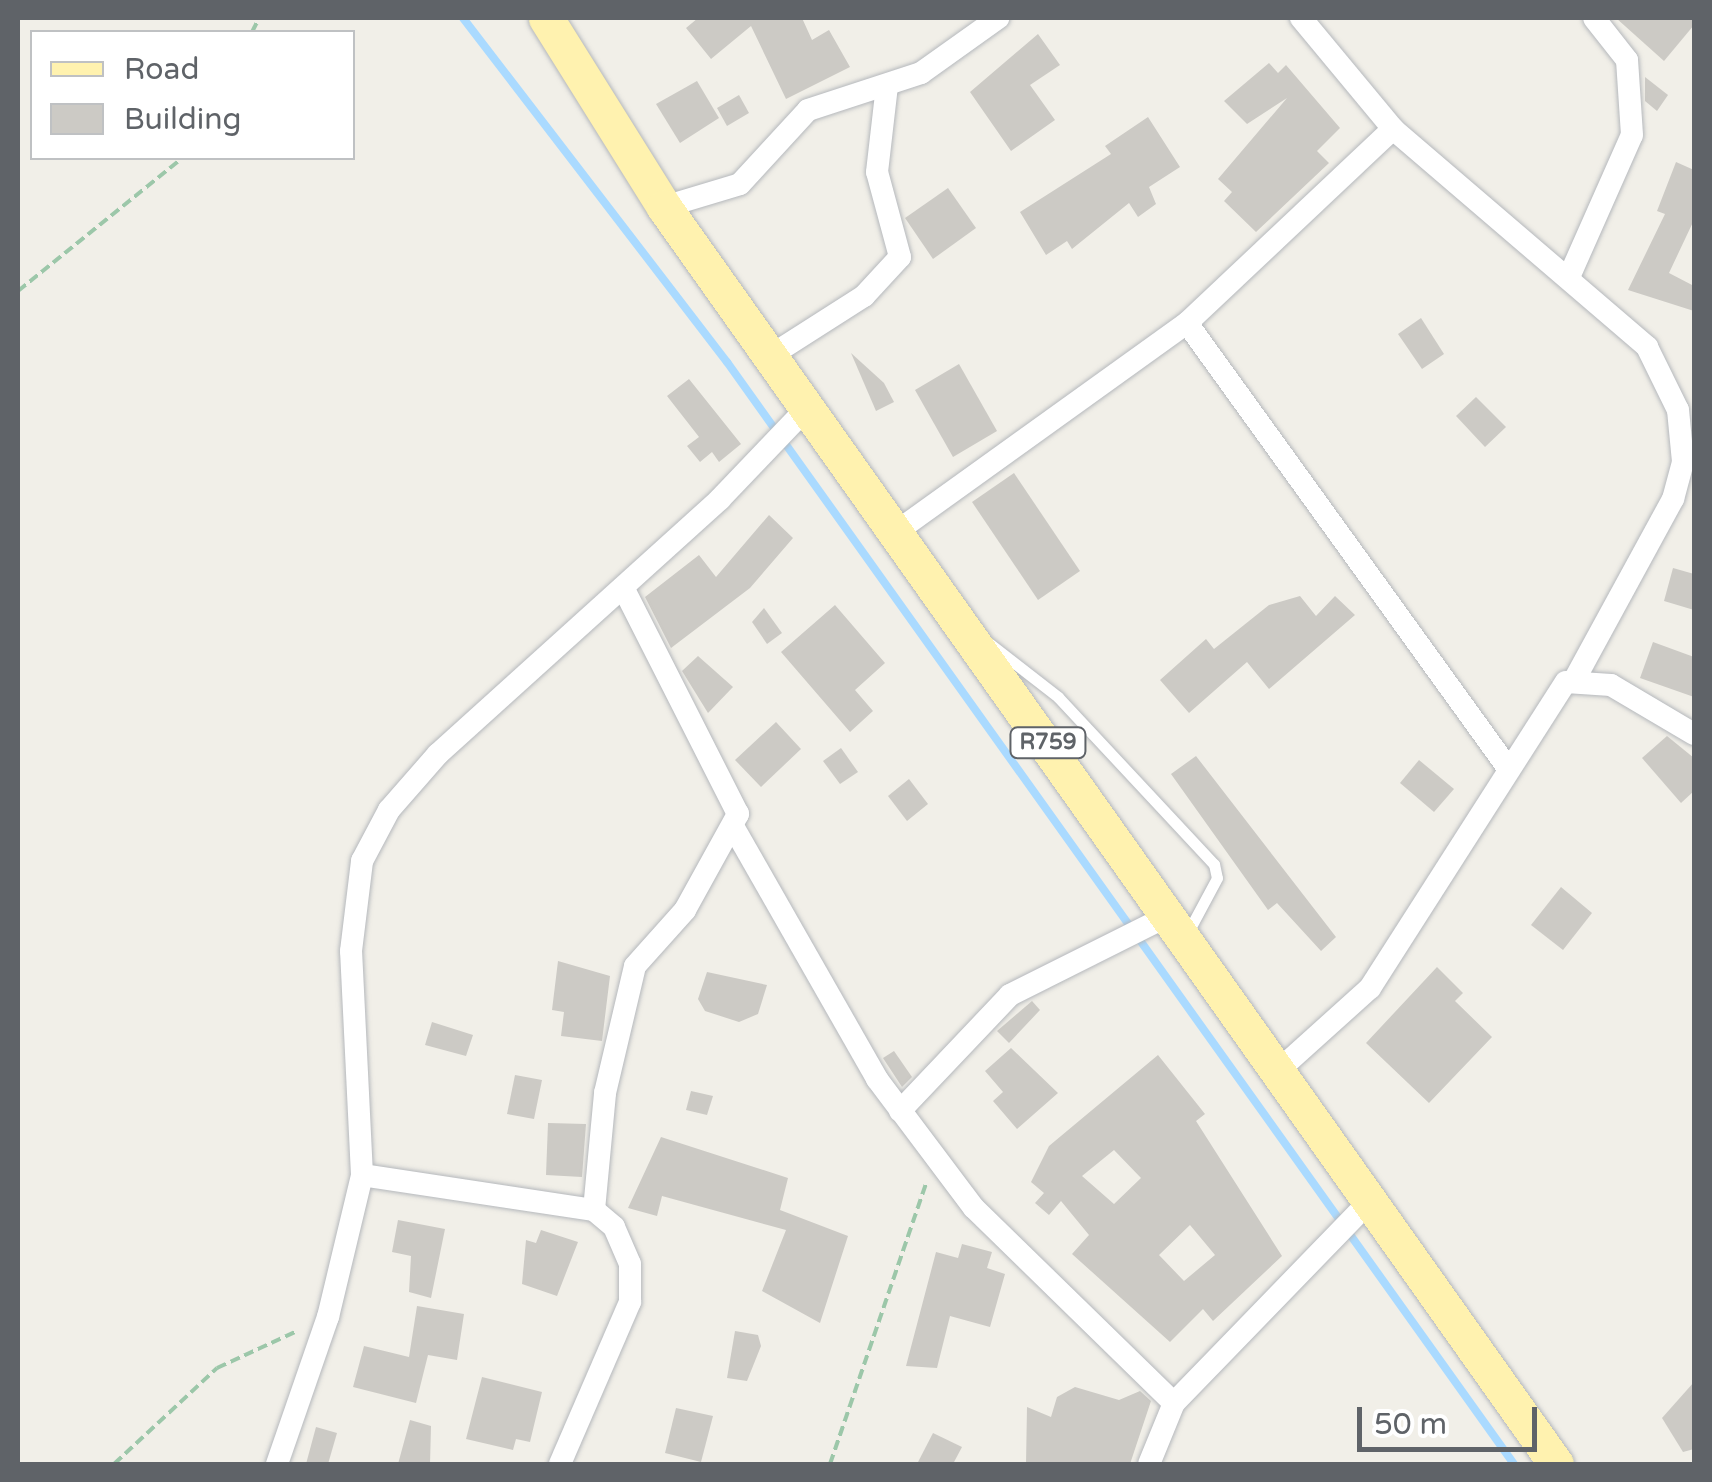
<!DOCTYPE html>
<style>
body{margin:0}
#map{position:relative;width:1712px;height:1482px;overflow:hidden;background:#f1efe8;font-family:"Varela Round",sans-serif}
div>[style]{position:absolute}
.stream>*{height:8px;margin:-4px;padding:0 4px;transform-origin:4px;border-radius:4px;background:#aadaff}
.building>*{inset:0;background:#cccac5}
.path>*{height:4px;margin-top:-2px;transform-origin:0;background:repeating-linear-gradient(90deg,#9cc7a9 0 10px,transparent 0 15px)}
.roads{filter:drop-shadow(0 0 2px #b5b8bc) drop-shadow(0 0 2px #b5b8bc)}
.lane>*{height:11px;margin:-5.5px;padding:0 5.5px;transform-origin:5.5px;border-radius:5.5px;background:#fff}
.street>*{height:22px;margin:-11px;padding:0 11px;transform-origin:11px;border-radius:11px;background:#fff}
.primary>*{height:35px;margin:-17.5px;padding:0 17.5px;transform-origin:17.5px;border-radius:17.5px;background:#fff2af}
span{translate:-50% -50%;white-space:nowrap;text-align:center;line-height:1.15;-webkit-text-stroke:8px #fff;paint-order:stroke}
.shield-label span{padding:2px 8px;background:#fff;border:2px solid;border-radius:8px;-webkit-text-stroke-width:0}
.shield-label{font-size:22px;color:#5f6368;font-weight:700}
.frame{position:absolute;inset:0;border:20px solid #5f6368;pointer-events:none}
.legend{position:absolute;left:30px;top:30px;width:325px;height:130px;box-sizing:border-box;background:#fff;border:2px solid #bfc1c3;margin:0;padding:12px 18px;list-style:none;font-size:30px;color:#5f6368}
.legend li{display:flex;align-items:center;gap:20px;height:50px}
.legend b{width:50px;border:2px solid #bfc1c3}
.scale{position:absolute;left:1357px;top:1407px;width:180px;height:45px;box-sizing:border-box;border:5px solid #5f6368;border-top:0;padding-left:12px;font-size:30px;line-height:35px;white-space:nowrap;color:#5f6368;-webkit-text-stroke:8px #fff;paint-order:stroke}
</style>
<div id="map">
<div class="stream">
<div style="left:463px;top:18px;width:434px;rotate:52.5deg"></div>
<div style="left:727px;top:362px;width:1354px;rotate:54.47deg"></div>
</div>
<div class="building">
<div style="clip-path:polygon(698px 18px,802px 18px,812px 40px,829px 30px,850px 67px,786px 99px,751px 26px,711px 59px,686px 28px)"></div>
<div style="clip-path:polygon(1616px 18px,1694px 18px,1694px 25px,1664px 61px)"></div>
<div style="clip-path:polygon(1038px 34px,1060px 65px,1030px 85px,1055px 120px,1011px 151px,970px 92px)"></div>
<div style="clip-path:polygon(1269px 63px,1278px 73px,1286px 65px,1340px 128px,1317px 151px,1329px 163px,1256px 232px,1224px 201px,1232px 192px,1218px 179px,1287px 98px,1247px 124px,1224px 101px)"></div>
<div style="clip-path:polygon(1645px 77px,1668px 95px,1657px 111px,1645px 101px)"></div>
<div style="clip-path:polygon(697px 81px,719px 118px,680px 143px,656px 104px)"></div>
<div style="clip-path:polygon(739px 95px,749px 113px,727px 126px,717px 108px)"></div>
<div style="clip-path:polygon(1148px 117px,1180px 167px,1149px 187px,1156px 204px,1138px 217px,1129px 203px,1072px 249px,1067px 241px,1046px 255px,1020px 212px,1111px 154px,1105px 146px)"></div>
<div style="clip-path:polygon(1676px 162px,1694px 170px,1694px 220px,1669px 273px,1694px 286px,1694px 311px,1628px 290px,1665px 214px,1657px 211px)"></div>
<div style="clip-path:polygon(948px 188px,976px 228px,933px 259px,905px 218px)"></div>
<div style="clip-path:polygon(1421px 318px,1444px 354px,1422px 369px,1398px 334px)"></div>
<div style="clip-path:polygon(851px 353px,884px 383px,894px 402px,876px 411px)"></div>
<div style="clip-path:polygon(959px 364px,997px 431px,953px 457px,915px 390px)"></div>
<div style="clip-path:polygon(689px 379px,741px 444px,719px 462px,712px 452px,700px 462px,687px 446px,699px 437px,667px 396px)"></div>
<div style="clip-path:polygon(1476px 397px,1506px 427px,1485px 447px,1456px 416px)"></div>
<div style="clip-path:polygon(1014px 473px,1080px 571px,1038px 600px,972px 502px)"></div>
<div style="clip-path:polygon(769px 515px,793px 538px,750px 588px,671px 648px,645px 597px,699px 555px,716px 577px)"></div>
<div style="clip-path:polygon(1673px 568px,1694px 574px,1694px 610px,1664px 601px)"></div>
<div style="clip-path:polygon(1300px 596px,1316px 616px,1335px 596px,1355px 615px,1269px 689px,1247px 662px,1189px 713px,1160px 680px,1206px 639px,1214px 649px,1269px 605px)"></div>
<div style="clip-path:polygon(835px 605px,885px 663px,855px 690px,873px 711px,850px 732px,781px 652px)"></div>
<div style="clip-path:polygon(764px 608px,782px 633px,767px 644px,752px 622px)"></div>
<div style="clip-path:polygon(1653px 642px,1694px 657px,1694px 697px,1640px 678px)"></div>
<div style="clip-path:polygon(698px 656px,733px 687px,708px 713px,682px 671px)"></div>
<div style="clip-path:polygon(776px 722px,801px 749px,761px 787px,735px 760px)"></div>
<div style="clip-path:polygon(1667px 736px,1694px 758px,1694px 791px,1681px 803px,1642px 758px)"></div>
<div style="clip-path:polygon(841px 748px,858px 772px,840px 784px,823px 761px)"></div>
<div style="clip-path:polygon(1196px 756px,1336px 937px,1321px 951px,1277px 903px,1268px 910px,1171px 774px)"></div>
<div style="clip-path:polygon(1419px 760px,1454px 789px,1434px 812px,1400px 783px)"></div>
<div style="clip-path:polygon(909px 779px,928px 804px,907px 821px,888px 796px)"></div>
<div style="clip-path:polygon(1561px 887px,1592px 913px,1563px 950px,1531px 925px)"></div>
<div style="clip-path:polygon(558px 961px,610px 976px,602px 1041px,561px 1036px,564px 1012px,552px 1010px)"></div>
<div style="clip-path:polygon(1437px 967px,1463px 993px,1455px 1001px,1492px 1037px,1429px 1103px,1366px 1043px)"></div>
<div style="clip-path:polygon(707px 972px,767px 985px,758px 1014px,739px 1022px,705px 1011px,698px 999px)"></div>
<div style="clip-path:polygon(1032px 1001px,1040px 1010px,1009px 1043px,997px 1031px)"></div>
<div style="clip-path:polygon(432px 1022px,473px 1035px,466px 1056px,425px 1045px)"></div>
<div style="clip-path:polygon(1011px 1048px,1058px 1093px,1017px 1129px,993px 1101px,1003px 1092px,985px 1071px)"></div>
<div style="clip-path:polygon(894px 1051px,912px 1077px,902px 1087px,883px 1058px)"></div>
<div style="clip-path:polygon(evenodd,1158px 1055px,1205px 1114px,1196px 1121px,1282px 1256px,1213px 1321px,1203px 1309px,1170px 1342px,1072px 1254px,1089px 1235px,1061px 1201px,1049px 1215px,1035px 1203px,1044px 1193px,1031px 1182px,1049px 1146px,1158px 1055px,1114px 1150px,1141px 1178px,1114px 1204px,1082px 1176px,1114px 1150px,1158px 1055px,1190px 1225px,1215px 1255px,1184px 1281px,1159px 1255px,1190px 1225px)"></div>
<div style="clip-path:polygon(515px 1075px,542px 1080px,534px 1119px,507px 1114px)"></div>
<div style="clip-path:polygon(691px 1091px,713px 1096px,707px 1115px,686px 1110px)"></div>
<div style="clip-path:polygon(548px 1123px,586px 1124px,582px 1177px,546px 1175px)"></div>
<div style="clip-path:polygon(661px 1137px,788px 1178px,780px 1210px,848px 1236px,820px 1323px,762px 1291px,786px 1230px,662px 1196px,657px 1216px,628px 1208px)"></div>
<div style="clip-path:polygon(398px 1220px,445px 1229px,431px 1298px,409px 1292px,411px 1256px,392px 1252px)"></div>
<div style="clip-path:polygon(541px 1230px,578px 1242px,557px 1296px,522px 1284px,526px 1240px,536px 1243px)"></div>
<div style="clip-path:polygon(962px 1244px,992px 1252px,987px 1268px,1005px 1274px,990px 1327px,950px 1316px,937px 1368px,906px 1366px,936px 1252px,958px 1258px)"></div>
<div style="clip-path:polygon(417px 1306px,464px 1314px,457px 1360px,428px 1355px,416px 1403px,353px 1387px,364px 1346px,409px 1357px)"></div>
<div style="clip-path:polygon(735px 1331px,758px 1335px,761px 1346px,747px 1381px,727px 1378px)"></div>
<div style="clip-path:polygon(482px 1377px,542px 1392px,530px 1442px,516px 1439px,513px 1450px,466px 1439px)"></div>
<div style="clip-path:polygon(1694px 1382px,1694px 1449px,1683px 1452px,1662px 1418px)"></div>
<div style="clip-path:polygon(1075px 1387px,1119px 1400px,1140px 1391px,1151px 1401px,1130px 1464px,1026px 1464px,1027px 1407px,1051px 1417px,1057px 1397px)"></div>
<div style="clip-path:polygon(676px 1408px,713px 1416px,701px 1462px,665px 1453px)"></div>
<div style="clip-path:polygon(410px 1420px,431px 1426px,430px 1464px,398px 1464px)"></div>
<div style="clip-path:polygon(316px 1427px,337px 1433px,328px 1464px,306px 1464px)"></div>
<div style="clip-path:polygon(933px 1433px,962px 1447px,953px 1464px,917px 1464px)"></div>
</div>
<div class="path">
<div style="left:252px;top:32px;width:16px;rotate:-63deg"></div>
<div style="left:18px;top:291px;width:211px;rotate:-39deg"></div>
<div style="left:114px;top:1464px;width:141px;rotate:-43deg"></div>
<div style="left:217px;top:1368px;width:88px;rotate:-24.8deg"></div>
<div style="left:830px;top:1464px;width:299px;rotate:-71.1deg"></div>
</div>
<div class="roads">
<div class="lane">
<div style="left:990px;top:644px;width:86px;rotate:37.9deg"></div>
<div style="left:1058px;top:697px;width:229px;rotate:47deg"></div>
<div style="left:1214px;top:864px;width:14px;rotate:78deg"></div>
<div style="left:1217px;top:878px;width:64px;rotate:118.2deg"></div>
</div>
<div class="street">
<div style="left:1301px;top:18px;width:144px;rotate:50.3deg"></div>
<div style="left:1393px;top:129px;width:335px;rotate:40.6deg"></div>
<div style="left:1647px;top:347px;width:70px;rotate:63.8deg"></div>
<div style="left:1678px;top:410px;width:52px;rotate:84.5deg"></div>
<div style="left:1683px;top:462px;width:38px;rotate:105deg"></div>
<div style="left:1673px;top:499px;width:203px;rotate:118.6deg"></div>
<div style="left:664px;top:207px;width:79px;rotate:-16.8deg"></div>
<div style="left:740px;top:184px;width:100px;rotate:-47.4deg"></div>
<div style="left:808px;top:110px;width:119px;rotate:-18.1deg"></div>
<div style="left:921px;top:73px;width:95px;rotate:-35.5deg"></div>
<div style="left:1569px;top:277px;width:155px;rotate:-66.1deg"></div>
<div style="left:1632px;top:135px;width:75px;rotate:-93.8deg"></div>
<div style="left:1627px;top:60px;width:53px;rotate:-128.2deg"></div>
<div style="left:1187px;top:323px;width:549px;rotate:54.2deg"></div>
<div style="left:770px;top:356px;width:112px;rotate:-32.6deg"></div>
<div style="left:864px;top:296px;width:53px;rotate:-47.3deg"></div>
<div style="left:900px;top:257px;width:88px;rotate:-105.1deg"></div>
<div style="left:877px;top:172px;width:87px;rotate:-83.4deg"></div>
<div style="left:896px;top:532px;width:358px;rotate:-35.7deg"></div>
<div style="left:1187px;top:323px;width:283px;rotate:-43.3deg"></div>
<div style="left:734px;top:828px;width:289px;rotate:60.3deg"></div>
<div style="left:877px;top:1079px;width:161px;rotate:53.1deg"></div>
<div style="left:974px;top:1208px;width:279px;rotate:44.3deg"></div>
<div style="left:1280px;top:1069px;width:121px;rotate:-42deg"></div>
<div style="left:1370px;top:988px;width:363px;rotate:-57.4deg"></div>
<div style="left:1566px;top:682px;width:45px;rotate:3.8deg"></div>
<div style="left:1611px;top:685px;width:96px;rotate:30.6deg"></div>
<div style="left:900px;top:1111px;width:160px;rotate:-46.5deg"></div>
<div style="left:1010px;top:995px;width:181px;rotate:-26.6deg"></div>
<div style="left:362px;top:1175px;width:235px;rotate:8.6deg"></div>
<div style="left:594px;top:1210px;width:26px;rotate:40deg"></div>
<div style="left:614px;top:1227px;width:40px;rotate:66.6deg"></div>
<div style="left:630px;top:1264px;width:38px;rotate:90deg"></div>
<div style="left:630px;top:1302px;width:176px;rotate:113.4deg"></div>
<div style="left:594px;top:1210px;width:118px;rotate:-84.6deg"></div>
<div style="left:605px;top:1093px;width:130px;rotate:-76.7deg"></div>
<div style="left:635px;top:966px;width:75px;rotate:-48.2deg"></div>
<div style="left:685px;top:910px;width:110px;rotate:-61.1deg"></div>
<div style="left:738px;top:814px;width:254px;rotate:-116.9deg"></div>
<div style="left:277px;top:1464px;width:156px;rotate:-70.9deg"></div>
<div style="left:328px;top:1317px;width:146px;rotate:-76.5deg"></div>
<div style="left:362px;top:1175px;width:224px;rotate:-92.8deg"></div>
<div style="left:351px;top:951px;width:91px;rotate:-83deg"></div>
<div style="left:362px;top:861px;width:58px;rotate:-62.1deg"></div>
<div style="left:389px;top:810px;width:74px;rotate:-48.8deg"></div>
<div style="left:438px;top:754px;width:380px;rotate:-42.1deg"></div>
<div style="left:720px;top:499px;width:126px;rotate:-46.3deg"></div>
<div style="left:1149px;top:1464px;width:66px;rotate:-67.7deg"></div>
<div style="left:1174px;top:1403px;width:283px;rotate:-45.9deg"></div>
</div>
<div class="primary">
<div style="left:546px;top:18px;width:223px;rotate:58deg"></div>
<div style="left:664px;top:207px;width:1541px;rotate:54.64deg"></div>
</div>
</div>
<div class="shield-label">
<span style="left:1048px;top:743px">R759</span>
</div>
<div class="frame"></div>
<ul class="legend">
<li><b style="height:12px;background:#fff2af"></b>Road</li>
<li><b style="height:28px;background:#cccac5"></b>Building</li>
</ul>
<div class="scale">50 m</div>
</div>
